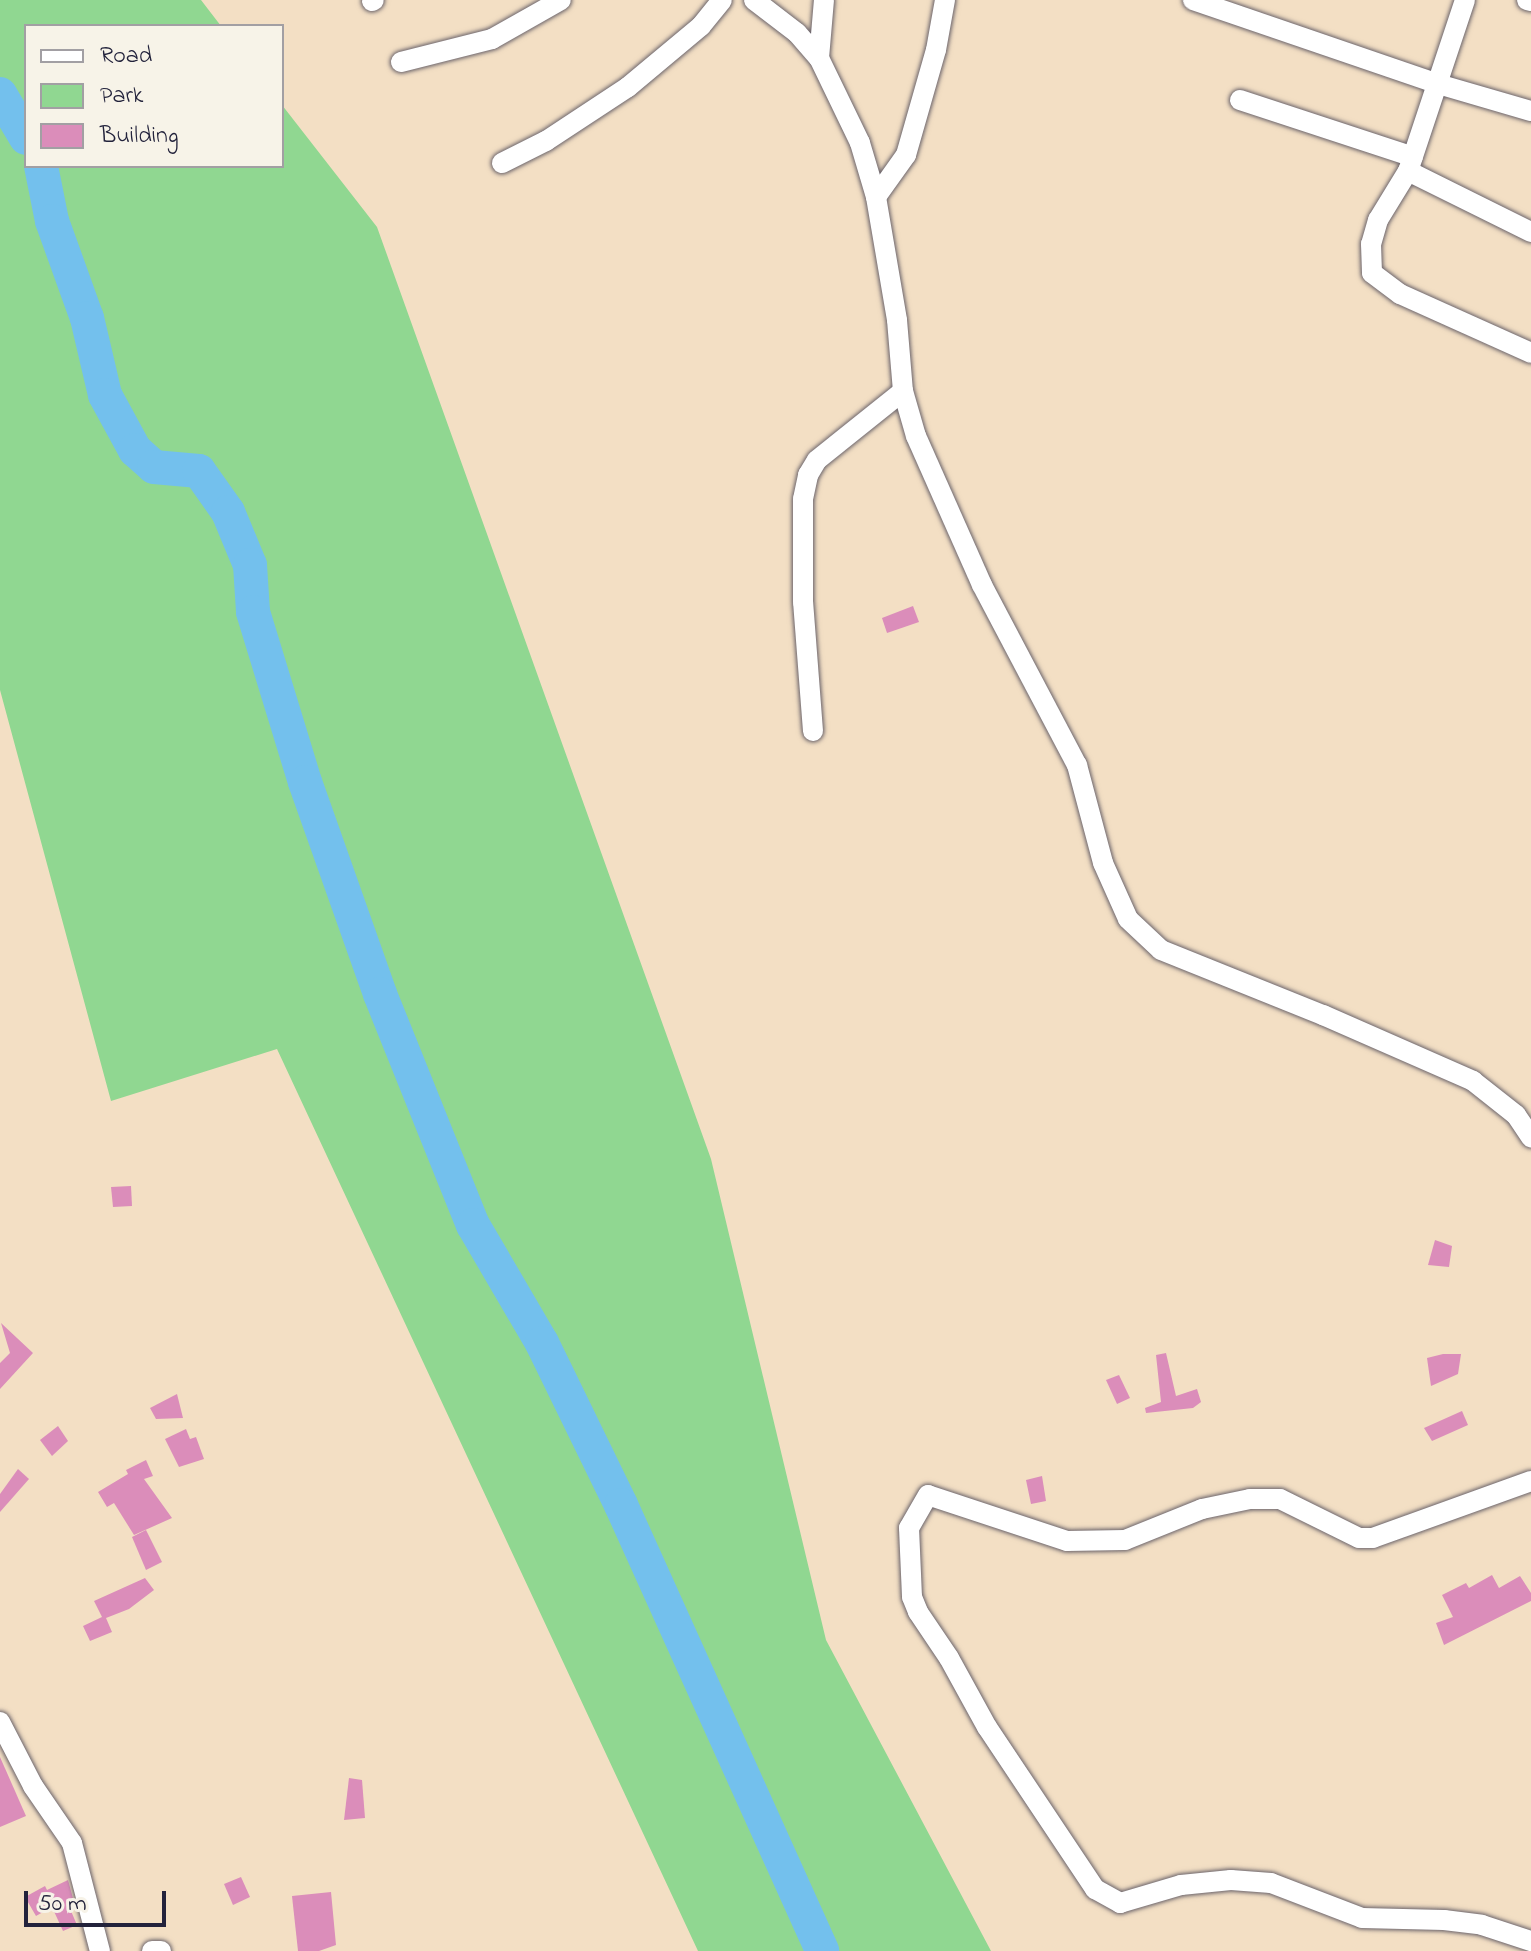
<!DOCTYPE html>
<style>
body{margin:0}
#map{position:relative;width:1531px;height:1951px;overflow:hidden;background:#f3dfc4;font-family:"Indie Flower",sans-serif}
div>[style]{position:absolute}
.green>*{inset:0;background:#90d791}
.river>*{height:34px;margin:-17px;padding:0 17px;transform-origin:17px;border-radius:17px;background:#73c0ed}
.building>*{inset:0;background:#db8dba}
.roads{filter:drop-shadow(0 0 2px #6b646b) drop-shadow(0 0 2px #6b646b)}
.street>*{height:20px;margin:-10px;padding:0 10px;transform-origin:10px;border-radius:10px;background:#fff}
span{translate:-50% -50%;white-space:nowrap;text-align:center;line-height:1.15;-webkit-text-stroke:6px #f7f3e8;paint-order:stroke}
.legend{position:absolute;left:24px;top:24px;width:260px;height:144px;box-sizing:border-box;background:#f7f3e8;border:2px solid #a29fa3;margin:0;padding:10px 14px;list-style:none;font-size:24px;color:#22223b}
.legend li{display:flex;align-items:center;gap:16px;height:40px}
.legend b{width:40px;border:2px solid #a29fa3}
.scale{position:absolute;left:24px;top:1891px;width:142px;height:36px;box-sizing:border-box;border:4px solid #22223b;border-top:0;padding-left:10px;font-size:24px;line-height:28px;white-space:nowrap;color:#22223b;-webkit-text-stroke:6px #f7f3e8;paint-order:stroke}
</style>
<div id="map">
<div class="green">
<div style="clip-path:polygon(0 0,201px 0,221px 26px,26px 26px,26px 166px,282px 166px,282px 105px,377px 227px,711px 1159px,826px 1640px,991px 1951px,698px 1951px,277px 1049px,111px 1101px,0 690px)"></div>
</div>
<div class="river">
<div style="left:0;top:94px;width:51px;rotate:59.4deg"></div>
<div style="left:41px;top:166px;width:56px;rotate:78.7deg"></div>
<div style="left:52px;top:221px;width:103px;rotate:70.2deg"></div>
<div style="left:87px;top:318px;width:79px;rotate:76.8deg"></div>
<div style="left:105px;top:395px;width:63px;rotate:61.4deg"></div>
<div style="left:135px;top:450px;width:25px;rotate:42deg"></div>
<div style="left:154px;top:467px;width:45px;rotate:5.1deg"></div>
<div style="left:199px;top:471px;width:50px;rotate:54.7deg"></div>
<div style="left:228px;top:512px;width:57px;rotate:67.5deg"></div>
<div style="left:250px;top:565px;width:47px;rotate:86.3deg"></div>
<div style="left:253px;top:612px;width:178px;rotate:73deg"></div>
<div style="left:305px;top:782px;width:225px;rotate:70.5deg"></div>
<div style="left:380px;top:994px;width:249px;rotate:68.1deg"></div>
<div style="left:473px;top:1225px;width:137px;rotate:59.7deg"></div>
<div style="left:542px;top:1343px;width:180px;rotate:64deg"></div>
<div style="left:621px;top:1505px;width:489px;rotate:65.7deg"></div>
</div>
<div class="building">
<div style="clip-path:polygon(913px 606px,919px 622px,887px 633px,882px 618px)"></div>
<div style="clip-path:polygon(131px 1186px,132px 1206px,113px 1207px,111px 1187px)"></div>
<div style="clip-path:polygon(1435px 1240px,1452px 1246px,1449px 1267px,1428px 1265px)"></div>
<div style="clip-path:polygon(1px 1323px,33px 1353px,0 1389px,0 1363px,10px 1353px)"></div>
<div style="clip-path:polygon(1166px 1353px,1176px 1396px,1197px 1389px,1201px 1402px,1193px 1408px,1146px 1413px,1145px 1408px,1161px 1402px,1156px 1355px)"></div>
<div style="clip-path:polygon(1443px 1354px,1461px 1354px,1458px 1374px,1431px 1386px,1427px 1358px)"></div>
<div style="clip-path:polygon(1119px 1375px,1130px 1398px,1117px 1404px,1106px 1380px)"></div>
<div style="clip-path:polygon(177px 1394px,183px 1418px,156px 1419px,150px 1408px)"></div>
<div style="clip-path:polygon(1462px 1411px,1468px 1425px,1432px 1441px,1424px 1428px)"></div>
<div style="clip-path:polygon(58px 1426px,68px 1441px,52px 1456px,40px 1440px)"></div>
<div style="clip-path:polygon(186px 1429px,190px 1439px,196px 1437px,204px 1459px,179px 1467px,165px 1439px)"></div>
<div style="clip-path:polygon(146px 1460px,153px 1476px,144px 1479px,172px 1518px,134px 1535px,114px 1503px,107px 1507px,98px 1492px,128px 1474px,126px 1470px)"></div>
<div style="clip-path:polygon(18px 1469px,29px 1479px,0 1512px,0 1494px)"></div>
<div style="clip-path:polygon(1042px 1476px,1046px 1501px,1031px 1504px,1026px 1480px)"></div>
<div style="clip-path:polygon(146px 1530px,162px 1562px,146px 1570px,132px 1537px)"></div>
<div style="clip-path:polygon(1492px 1575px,1499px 1588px,1520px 1576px,1531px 1593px,1531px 1601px,1444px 1645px,1436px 1623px,1453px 1617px,1442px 1595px,1466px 1583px,1469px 1588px)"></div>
<div style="clip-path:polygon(145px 1578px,154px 1590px,129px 1609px,106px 1618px,112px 1632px,90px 1641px,83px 1626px,102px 1617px,94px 1601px)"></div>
<div style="clip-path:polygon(0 1757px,26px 1816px,0 1827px)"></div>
<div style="clip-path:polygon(349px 1778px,362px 1780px,365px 1818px,344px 1820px)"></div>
<div style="clip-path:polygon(241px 1877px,250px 1897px,233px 1905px,224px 1884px)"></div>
<div style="clip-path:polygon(68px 1880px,74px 1902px,68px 1904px,77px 1925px,63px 1931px,52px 1907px,36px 1916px,25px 1897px,45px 1886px,47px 1890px)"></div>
<div style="clip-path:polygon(331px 1892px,336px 1945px,319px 1951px,298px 1951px,292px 1896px)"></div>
</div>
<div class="roads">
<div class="street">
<div style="left:754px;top:0;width:54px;rotate:37.5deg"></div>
<div style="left:797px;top:33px;width:33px;rotate:49deg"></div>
<div style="left:819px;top:58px;width:94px;rotate:64.2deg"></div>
<div style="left:860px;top:143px;width:56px;rotate:73.5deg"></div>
<div style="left:876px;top:197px;width:125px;rotate:80.3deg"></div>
<div style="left:897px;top:320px;width:71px;rotate:85.2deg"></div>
<div style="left:903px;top:391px;width:47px;rotate:73.9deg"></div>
<div style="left:916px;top:436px;width:163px;rotate:66.1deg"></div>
<div style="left:982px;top:585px;width:204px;rotate:62.2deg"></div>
<div style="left:1077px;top:765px;width:101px;rotate:75.1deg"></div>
<div style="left:1103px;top:863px;width:61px;rotate:65.9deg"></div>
<div style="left:1128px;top:919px;width:45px;rotate:43.2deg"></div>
<div style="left:1161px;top:950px;width:175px;rotate:21.9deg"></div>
<div style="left:1323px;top:1015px;width:164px;rotate:23.7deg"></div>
<div style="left:1473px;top:1081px;width:55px;rotate:38.3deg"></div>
<div style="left:1516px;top:1115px;width:27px;rotate:56deg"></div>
<div style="left:1193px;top:0;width:259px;rotate:18.9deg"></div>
<div style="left:1438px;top:84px;width:97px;rotate:16.2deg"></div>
<div style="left:1465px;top:0;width:180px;rotate:108.4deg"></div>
<div style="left:1408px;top:171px;width:137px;rotate:26.4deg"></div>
<div style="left:1527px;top:0;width:4px;rotate:14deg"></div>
<div style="left:372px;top:1px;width:2px;rotate:-27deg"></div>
<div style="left:819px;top:58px;width:58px;rotate:-85.1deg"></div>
<div style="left:401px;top:62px;width:94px;rotate:-14.2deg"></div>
<div style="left:492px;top:39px;width:79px;rotate:-29.5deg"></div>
<div style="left:1240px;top:100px;width:182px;rotate:18.2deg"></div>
<div style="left:502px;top:163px;width:49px;rotate:-26.6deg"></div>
<div style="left:546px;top:141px;width:98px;rotate:-33.4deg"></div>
<div style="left:628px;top:87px;width:95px;rotate:-39.9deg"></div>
<div style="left:701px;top:26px;width:33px;rotate:-51deg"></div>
<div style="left:1408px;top:171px;width:57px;rotate:121.5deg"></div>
<div style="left:1378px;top:220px;width:25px;rotate:106deg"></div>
<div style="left:1371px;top:244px;width:29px;rotate:88deg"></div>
<div style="left:1372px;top:273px;width:35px;rotate:37deg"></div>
<div style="left:1400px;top:294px;width:144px;rotate:24.2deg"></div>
<div style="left:876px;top:197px;width:52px;rotate:-54.5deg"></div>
<div style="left:906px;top:155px;width:109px;rotate:-74.1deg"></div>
<div style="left:936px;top:50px;width:51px;rotate:-79.8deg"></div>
<div style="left:813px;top:731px;width:129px;rotate:-94.4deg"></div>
<div style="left:803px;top:602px;width:103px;rotate:-90deg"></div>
<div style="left:803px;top:499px;width:25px;rotate:-78deg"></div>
<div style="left:808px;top:475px;width:17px;rotate:-59deg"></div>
<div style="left:817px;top:460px;width:110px;rotate:-38.7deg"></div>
<div style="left:1531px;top:1481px;width:168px;rotate:160.2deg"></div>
<div style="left:1373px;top:1538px;width:14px;rotate:180deg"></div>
<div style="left:1359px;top:1538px;width:88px;rotate:-153.7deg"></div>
<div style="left:1280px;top:1499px;width:30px;rotate:180deg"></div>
<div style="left:1250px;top:1499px;width:49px;rotate:168.2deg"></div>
<div style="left:1202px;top:1509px;width:83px;rotate:158.1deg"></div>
<div style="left:1125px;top:1540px;width:58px;rotate:179deg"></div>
<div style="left:1067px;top:1541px;width:146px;rotate:-161.7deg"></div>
<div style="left:928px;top:1495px;width:38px;rotate:120deg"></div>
<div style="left:909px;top:1528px;width:69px;rotate:87.5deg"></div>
<div style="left:912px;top:1597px;width:16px;rotate:68deg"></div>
<div style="left:918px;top:1612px;width:55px;rotate:56deg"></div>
<div style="left:949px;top:1658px;width:79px;rotate:61.2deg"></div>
<div style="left:987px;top:1727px;width:195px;rotate:56.3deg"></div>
<div style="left:1095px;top:1889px;width:29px;rotate:29deg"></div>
<div style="left:1120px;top:1903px;width:64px;rotate:-16.4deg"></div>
<div style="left:1181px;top:1885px;width:50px;rotate:-5.7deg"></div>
<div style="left:1231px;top:1880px;width:40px;rotate:4.3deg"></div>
<div style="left:1271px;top:1883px;width:97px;rotate:21deg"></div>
<div style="left:1362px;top:1918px;width:82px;rotate:1.4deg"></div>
<div style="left:1444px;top:1920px;width:38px;rotate:7deg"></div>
<div style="left:1482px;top:1925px;width:52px;rotate:18.1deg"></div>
<div style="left:0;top:1722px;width:72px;rotate:62.7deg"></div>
<div style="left:33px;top:1786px;width:69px;rotate:55.6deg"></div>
<div style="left:72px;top:1843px;width:112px;rotate:75.5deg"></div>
<div style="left:152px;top:1951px;width:9px"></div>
</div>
</div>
<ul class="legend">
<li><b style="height:10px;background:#fff"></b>Road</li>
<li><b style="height:22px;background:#90d791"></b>Park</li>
<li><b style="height:22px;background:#db8dba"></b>Building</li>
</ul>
<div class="scale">50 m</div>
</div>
